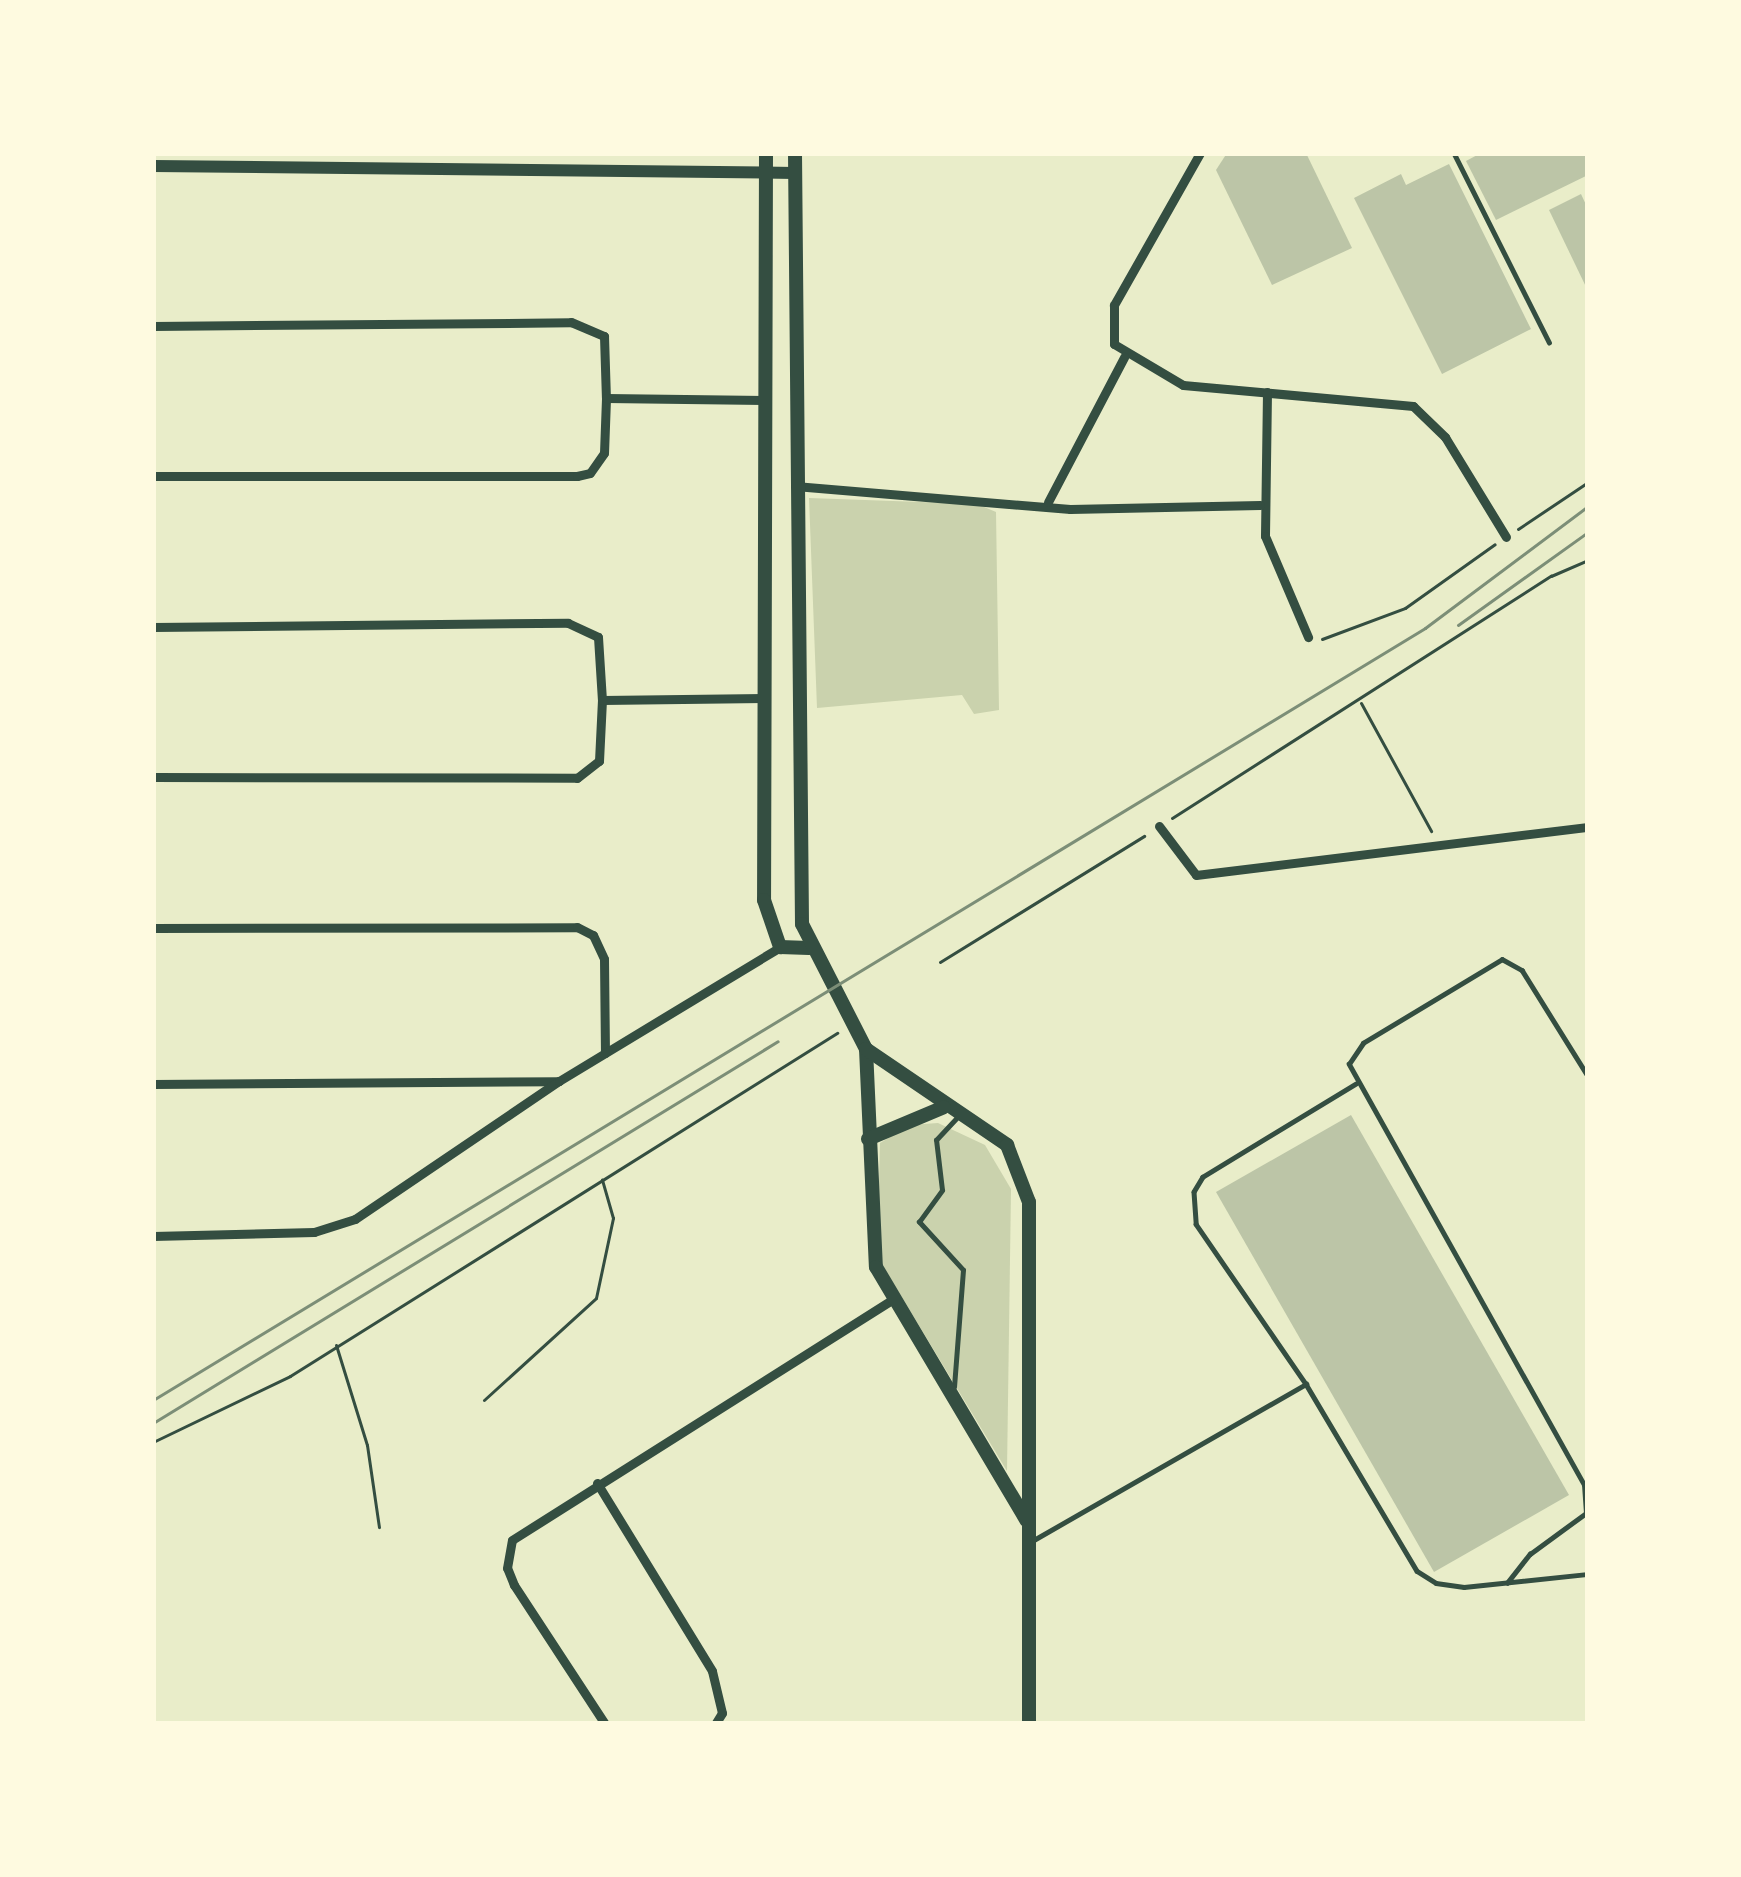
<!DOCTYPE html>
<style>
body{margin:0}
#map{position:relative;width:1741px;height:1877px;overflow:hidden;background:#e9edc9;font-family:"Varela Round",sans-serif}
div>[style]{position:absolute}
.green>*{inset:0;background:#cad2ad}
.building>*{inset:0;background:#bcc5a7}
.path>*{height:3px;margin:-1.5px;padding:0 1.5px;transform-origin:1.5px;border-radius:1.5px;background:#344e41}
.service>*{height:4.5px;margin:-2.25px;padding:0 2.25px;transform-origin:2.25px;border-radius:2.25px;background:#344e41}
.minor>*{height:9px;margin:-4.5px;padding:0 4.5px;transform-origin:4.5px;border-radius:4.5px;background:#344e41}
.tertiary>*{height:12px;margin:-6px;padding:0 6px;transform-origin:6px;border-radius:6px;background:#344e41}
.secondary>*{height:14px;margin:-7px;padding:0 7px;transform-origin:7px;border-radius:7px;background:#344e41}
.tram>*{height:3px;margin:-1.5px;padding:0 1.5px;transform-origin:1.5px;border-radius:1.5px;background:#7c8e77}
span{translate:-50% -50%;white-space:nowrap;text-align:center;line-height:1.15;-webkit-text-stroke:9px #fefae0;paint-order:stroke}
.frame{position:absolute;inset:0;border:156px solid #fefae0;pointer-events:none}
</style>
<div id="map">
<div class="green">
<div style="clip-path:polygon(809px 498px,977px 504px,996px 512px,999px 710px,974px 714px,962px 695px,817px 708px)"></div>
<div style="clip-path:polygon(938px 1123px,985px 1145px,1011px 1189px,1007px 1471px,877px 1256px,880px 1143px,910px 1125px)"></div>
</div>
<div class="building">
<div style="clip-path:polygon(1227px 153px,1306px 153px,1352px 248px,1272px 285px,1216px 170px)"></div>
<div style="clip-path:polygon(1481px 153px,1588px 153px,1588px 175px,1496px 220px,1466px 161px)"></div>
<div style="clip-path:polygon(1449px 164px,1531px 329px,1442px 374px,1354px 198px,1401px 174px,1406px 185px)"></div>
<div style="clip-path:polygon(1581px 194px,1588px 209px,1588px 291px,1549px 210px)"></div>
<div style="clip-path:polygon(1351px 1115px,1569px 1495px,1434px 1572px,1216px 1192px)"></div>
</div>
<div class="path">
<div style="left:1518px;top:529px;width:84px;rotate:-33.9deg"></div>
<div style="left:1322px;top:639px;width:89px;rotate:-20.5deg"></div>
<div style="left:1405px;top:608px;width:110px;rotate:-35.4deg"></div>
<div style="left:1361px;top:703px;width:146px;rotate:61.3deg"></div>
<div style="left:1172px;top:818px;width:450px;rotate:-32.6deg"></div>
<div style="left:1551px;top:576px;width:40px;rotate:-23.4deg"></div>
<div style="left:940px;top:962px;width:240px;rotate:-31.7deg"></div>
<div style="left:336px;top:1345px;width:105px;rotate:72.8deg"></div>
<div style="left:367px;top:1445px;width:83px;rotate:81.7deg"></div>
<div style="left:484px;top:1400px;width:151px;rotate:-42.3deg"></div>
<div style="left:596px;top:1298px;width:82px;rotate:-78deg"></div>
<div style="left:613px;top:1218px;width:40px;rotate:-106deg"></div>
<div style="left:153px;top:1442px;width:152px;rotate:-25.7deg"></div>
<div style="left:290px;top:1376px;width:646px;rotate:-32.09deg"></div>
</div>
<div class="service">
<div style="left:1454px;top:153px;width:212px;rotate:63.3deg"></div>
<div style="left:1356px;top:1084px;width:179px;rotate:148.7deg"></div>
<div style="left:1203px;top:1177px;width:17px;rotate:121deg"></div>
<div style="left:1194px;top:1192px;width:32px;rotate:86deg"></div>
<div style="left:1196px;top:1224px;width:194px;rotate:55.5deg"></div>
<div style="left:1306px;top:1384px;width:217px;rotate:59.3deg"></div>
<div style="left:1417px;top:1571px;width:22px;rotate:32deg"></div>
<div style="left:1436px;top:1583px;width:28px;rotate:8deg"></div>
<div style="left:1464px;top:1587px;width:125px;rotate:-6deg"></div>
<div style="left:954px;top:1387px;width:117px;rotate:-85.6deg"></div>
<div style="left:963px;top:1270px;width:65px;rotate:-132.5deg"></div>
<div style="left:919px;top:1222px;width:39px;rotate:-54deg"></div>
<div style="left:942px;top:1190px;width:50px;rotate:-96.8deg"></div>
<div style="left:936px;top:1140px;width:34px;rotate:-47deg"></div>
<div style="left:1032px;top:1541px;width:316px;rotate:-29.8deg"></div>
<div style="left:1507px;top:1583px;width:37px;rotate:-52deg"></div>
<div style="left:1530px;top:1554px;width:69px;rotate:-36.2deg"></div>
<div style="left:1586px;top:1513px;width:28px;rotate:-94deg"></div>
<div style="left:1584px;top:1485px;width:482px;rotate:-119.2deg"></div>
<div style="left:1349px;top:1064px;width:25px;rotate:-56deg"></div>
<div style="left:1363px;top:1043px;width:162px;rotate:-31.1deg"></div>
<div style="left:1502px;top:959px;width:23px;rotate:29deg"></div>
<div style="left:1522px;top:970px;width:125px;rotate:58.1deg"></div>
</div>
<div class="minor">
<div style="left:1200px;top:153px;width:175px;rotate:119.5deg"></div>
<div style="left:1114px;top:305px;width:39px;rotate:90deg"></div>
<div style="left:1114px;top:344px;width:80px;rotate:30.7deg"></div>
<div style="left:1183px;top:385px;width:231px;rotate:5.2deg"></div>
<div style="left:1413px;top:406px;width:45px;rotate:44.1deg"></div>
<div style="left:1445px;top:437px;width:117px;rotate:58.6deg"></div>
<div style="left:153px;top:326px;width:418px;rotate:-0.5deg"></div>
<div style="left:571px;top:322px;width:36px;rotate:23deg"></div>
<div style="left:604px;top:336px;width:62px;rotate:88.2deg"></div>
<div style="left:1267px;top:392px;width:144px;rotate:90.8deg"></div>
<div style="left:1265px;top:536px;width:110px;rotate:66.9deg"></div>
<div style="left:153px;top:476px;width:424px"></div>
<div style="left:577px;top:476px;width:13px;rotate:-13deg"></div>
<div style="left:590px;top:473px;width:24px;rotate:-55deg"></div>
<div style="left:604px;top:453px;width:55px;rotate:-87.9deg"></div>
<div style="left:606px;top:398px;width:161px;rotate:0.7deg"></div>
<div style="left:795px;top:486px;width:276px;rotate:4.8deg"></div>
<div style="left:1070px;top:509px;width:190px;rotate:-1.2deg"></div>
<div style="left:1048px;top:502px;width:164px;rotate:-62.3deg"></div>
<div style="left:153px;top:627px;width:415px;rotate:-0.6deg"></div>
<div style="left:568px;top:623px;width:33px;rotate:25deg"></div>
<div style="left:598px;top:637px;width:63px;rotate:86.4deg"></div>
<div style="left:153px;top:777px;width:424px;rotate:0.1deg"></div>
<div style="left:577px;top:778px;width:28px;rotate:-38deg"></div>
<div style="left:599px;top:761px;width:61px;rotate:-87.2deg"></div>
<div style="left:602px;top:700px;width:164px;rotate:-0.7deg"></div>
<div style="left:1159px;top:826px;width:61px;rotate:52.9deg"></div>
<div style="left:1196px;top:875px;width:395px;rotate:-7deg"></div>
<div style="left:153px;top:928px;width:424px;rotate:-0.1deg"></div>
<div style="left:577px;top:927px;width:18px;rotate:27deg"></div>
<div style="left:593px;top:935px;width:26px;rotate:65deg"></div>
<div style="left:604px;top:959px;width:94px;rotate:89.4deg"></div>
<div style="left:153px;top:1084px;width:406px;rotate:-0.4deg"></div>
<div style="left:153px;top:1236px;width:161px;rotate:-1.4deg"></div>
<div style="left:314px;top:1232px;width:43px;rotate:-17.6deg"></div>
<div style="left:355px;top:1219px;width:246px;rotate:-34.1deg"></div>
<div style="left:559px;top:1081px;width:258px;rotate:-31.2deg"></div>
<div style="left:597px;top:1483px;width:220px;rotate:58.5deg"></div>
<div style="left:712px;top:1671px;width:43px;rotate:76.6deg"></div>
<div style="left:722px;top:1713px;width:13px;rotate:122deg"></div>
<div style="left:605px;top:1724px;width:166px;rotate:-123.2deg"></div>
<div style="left:514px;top:1585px;width:18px;rotate:-112deg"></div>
<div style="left:507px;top:1568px;width:28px;rotate:-80deg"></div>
<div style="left:512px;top:1540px;width:449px;rotate:-32.3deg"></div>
</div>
<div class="tertiary">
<div style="left:153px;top:166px;width:642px;rotate:0.62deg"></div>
</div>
<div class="secondary">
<div style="left:766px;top:153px;width:747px;rotate:90.15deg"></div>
<div style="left:764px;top:900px;width:50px;rotate:71.2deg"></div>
<div style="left:780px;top:947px;width:29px;rotate:2deg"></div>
<div style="left:795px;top:153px;width:771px;rotate:89.48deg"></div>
<div style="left:802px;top:924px;width:140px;rotate:62.9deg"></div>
<div style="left:866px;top:1049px;width:218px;rotate:87.4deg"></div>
<div style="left:876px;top:1267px;width:295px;rotate:59.3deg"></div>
<div style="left:866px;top:1049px;width:171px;rotate:34.2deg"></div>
<div style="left:1007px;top:1145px;width:61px;rotate:68.9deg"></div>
<div style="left:1029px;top:1202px;width:522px;rotate:90deg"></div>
<div style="left:868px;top:1139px;width:82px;rotate:-22.8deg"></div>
</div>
<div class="tram">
<div style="left:1458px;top:625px;width:160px;rotate:-35.6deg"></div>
<div style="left:153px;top:1400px;width:1488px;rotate:-31.25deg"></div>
<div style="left:1425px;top:628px;width:204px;rotate:-36.8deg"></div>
<div style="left:153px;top:1423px;width:732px;rotate:-31.43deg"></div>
</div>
<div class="frame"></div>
</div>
